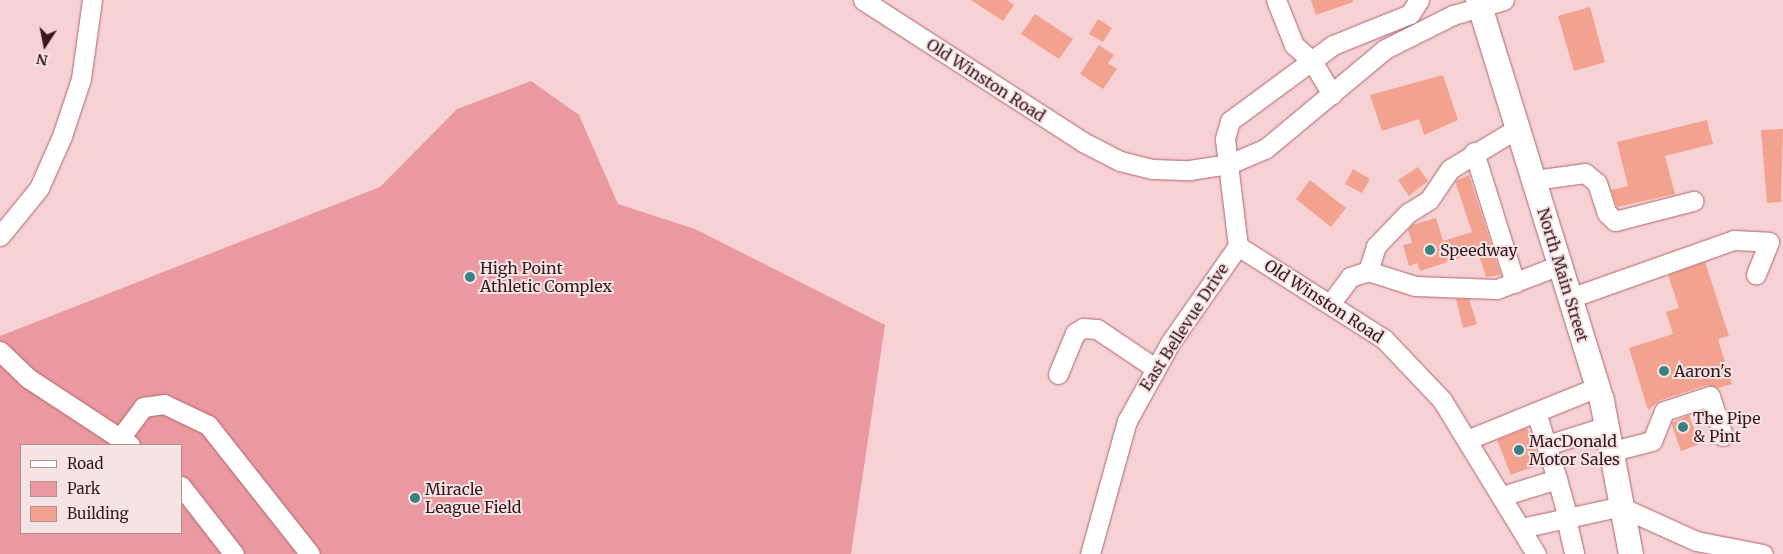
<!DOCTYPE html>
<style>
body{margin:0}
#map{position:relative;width:1783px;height:554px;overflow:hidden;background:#f6d2d4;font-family:Merriweather,serif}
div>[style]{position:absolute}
.green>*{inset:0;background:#ea99a0}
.building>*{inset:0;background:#f2a28f}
.roads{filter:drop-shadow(0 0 1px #b2646c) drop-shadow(0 0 1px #b2646c)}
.minor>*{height:19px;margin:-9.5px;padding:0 9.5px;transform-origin:9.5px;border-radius:9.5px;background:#fff}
.major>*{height:24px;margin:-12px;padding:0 12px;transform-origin:12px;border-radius:12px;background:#fff}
.dots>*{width:14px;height:14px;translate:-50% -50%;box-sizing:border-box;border:2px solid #f6e4e5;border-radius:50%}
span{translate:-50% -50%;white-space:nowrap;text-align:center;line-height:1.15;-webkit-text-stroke:4px #f6e4e5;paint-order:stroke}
.street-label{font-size:16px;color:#38181c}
.poi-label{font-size:16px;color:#38181c}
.left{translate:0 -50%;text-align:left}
.legend{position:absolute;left:20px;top:444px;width:162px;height:90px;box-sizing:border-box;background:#f6e4e5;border:1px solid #aa9295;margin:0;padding:6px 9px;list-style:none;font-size:15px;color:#38181c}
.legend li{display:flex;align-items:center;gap:10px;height:25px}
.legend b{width:25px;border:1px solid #aa9295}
.north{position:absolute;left:20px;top:20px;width:50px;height:50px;-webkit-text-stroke:4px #f6e4e5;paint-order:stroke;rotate:191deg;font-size:14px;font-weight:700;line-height:20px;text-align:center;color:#38181c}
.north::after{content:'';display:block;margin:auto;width:18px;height:22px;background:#38181c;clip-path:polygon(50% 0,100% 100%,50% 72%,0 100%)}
</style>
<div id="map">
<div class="green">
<div style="clip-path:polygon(evenodd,531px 81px,579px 115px,618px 204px,695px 229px,885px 325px,851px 554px,0 554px,0 336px,380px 187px,457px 109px,531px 81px,21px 445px,181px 445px,181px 533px,21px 533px,21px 445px)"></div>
</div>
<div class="building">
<div style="clip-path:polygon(971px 0,1007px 0,1014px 5px,1003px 21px)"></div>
<div style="clip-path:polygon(1311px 0,1353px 0,1353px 2px,1316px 15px)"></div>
<div style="clip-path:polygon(1590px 7px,1605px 62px,1574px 71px,1558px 16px)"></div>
<div style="clip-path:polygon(1035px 14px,1073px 39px,1059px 59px,1021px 34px)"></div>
<div style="clip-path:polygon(1098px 19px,1112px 28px,1103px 42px,1089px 34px)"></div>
<div style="clip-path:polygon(1099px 45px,1114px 55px,1108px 63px,1117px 69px,1103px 89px,1080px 74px)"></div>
<div style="clip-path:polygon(1443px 75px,1458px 120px,1424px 135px,1419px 119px,1382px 131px,1370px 95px)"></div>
<div style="clip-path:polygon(1707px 120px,1713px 144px,1665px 156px,1675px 194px,1617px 207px,1611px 190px,1628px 186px,1617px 142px)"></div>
<div style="clip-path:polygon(1783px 129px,1781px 202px,1767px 203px,1761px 130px)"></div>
<div style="clip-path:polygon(1418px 167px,1428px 181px,1409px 196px,1398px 180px)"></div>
<div style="clip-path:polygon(1353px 169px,1370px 179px,1362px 193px,1345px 184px)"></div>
<div style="clip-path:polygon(1469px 175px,1501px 275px,1486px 277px,1478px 252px,1420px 271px,1417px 263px,1409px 266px,1403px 245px,1412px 243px,1408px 230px,1412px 225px,1436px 218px,1443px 241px,1472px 232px,1455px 181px)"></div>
<div style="clip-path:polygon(1310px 180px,1346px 208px,1331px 227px,1296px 199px)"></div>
<div style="clip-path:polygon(1705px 262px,1729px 336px,1718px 339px,1732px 384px,1718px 388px,1707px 385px,1661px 400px,1648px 410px,1629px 348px,1673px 334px,1666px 312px,1679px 308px,1668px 275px)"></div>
<div style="clip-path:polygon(1456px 299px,1469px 299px,1477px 324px,1463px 328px)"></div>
<div style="clip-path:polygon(1689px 415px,1700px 444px,1681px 451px,1671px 423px)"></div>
<div style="clip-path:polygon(1527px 428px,1541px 464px,1511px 475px,1497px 440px)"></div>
</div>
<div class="roads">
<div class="minor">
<div style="left:863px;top:0;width:262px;rotate:32.8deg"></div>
<div style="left:1083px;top:142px;width:42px;rotate:27.2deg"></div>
<div style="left:1120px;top:161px;width:34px;rotate:14deg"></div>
<div style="left:1153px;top:169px;width:36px;rotate:2deg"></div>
<div style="left:1189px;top:170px;width:40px;rotate:-8.5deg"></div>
<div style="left:1229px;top:164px;width:39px;rotate:-23deg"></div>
<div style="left:1265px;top:149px;width:156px;rotate:-39.8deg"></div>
<div style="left:1385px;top:49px;width:76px;rotate:-26.6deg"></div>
<div style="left:1453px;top:15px;width:53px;rotate:-16.4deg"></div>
<div style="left:1276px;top:0;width:48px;rotate:68.2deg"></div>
<div style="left:1294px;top:45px;width:24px;rotate:42deg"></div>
<div style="left:1312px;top:61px;width:39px;rotate:59deg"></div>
<div style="left:1419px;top:0;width:17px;rotate:123deg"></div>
<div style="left:1410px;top:14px;width:83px;rotate:158.1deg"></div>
<div style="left:1333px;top:45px;width:128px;rotate:143.6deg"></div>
<div style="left:1230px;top:121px;width:19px;rotate:106deg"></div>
<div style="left:1225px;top:139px;width:108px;rotate:83.1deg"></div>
<div style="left:1238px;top:246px;width:173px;rotate:32.5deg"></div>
<div style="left:1384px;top:339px;width:84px;rotate:46.4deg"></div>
<div style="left:1442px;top:400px;width:180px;rotate:58.6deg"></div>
<div style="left:1474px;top:152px;width:137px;rotate:72.6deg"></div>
<div style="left:1534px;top:180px;width:51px;rotate:-7.8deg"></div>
<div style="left:1585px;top:173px;width:16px;rotate:40deg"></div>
<div style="left:1597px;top:183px;width:32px;rotate:72deg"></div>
<div style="left:1607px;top:213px;width:11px;rotate:45deg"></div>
<div style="left:1615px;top:221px;width:81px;rotate:-14.4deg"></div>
<div style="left:0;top:236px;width:62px;rotate:-50.9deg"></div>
<div style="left:39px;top:188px;width:57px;rotate:-66.1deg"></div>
<div style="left:62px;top:136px;width:60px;rotate:-71.6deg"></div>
<div style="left:81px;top:79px;width:80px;rotate:-82.1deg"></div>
<div style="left:1368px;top:271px;width:26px;rotate:-72deg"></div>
<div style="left:1376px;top:246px;width:46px;rotate:-45.9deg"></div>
<div style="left:1408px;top:213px;width:25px;rotate:-32deg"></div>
<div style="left:1429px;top:200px;width:37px;rotate:-56deg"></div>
<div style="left:1450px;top:169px;width:79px;rotate:-31.1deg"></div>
<div style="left:1570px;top:298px;width:174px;rotate:-19.5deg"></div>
<div style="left:1734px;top:240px;width:35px;rotate:3deg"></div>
<div style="left:1769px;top:242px;width:35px;rotate:112deg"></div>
<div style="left:1330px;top:304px;width:34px;rotate:-53deg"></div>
<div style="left:1350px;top:277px;width:19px;rotate:-18deg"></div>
<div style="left:1368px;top:271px;width:49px;rotate:17.7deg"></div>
<div style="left:1415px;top:286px;width:82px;rotate:2.1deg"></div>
<div style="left:1497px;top:289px;width:67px;rotate:-20.9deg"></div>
<div style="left:0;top:351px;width:39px;rotate:44deg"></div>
<div style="left:28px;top:378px;width:122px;rotate:33.3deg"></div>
<div style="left:1058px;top:374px;width:44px;rotate:-67.5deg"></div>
<div style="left:1075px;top:333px;width:9px;rotate:-32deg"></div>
<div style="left:1083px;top:328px;width:14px;rotate:4deg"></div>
<div style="left:1097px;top:329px;width:70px;rotate:33.9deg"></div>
<div style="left:1536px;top:412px;width:70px;rotate:72.6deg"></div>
<div style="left:120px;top:438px;width:39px;rotate:-53deg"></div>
<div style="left:143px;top:407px;width:21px;rotate:-8deg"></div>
<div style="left:164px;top:404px;width:49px;rotate:25.5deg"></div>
<div style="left:208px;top:425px;width:164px;rotate:51.7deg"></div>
<div style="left:1469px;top:439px;width:139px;rotate:-22deg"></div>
<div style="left:1547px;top:445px;width:63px;rotate:-17.6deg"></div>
<div style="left:1613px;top:451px;width:40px;rotate:-14.4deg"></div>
<div style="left:1652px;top:441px;width:32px;rotate:-68deg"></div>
<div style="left:1664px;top:411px;width:48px;rotate:-18.1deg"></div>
<div style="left:1710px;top:396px;width:42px;rotate:72deg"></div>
<div style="left:181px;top:486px;width:86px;rotate:52.1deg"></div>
<div style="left:1502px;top:496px;width:58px;rotate:-17.2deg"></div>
<div style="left:1557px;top:479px;width:41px;rotate:74.2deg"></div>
<div style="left:1623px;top:508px;width:80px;rotate:24.3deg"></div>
<div style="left:1696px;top:541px;width:68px;rotate:11deg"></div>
<div style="left:1566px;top:518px;width:37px;rotate:77deg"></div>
<div style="left:1521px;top:528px;width:104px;rotate:-12.2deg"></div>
<div style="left:1090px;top:554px;width:138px;rotate:-74.5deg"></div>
<div style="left:1127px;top:421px;width:89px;rotate:-61.1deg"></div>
<div style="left:1170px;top:343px;width:118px;rotate:-55deg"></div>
</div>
<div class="major">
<div style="left:1478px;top:0;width:420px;rotate:72.8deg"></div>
<div style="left:1602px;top:401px;width:156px;rotate:79.3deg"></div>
</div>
</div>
<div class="dots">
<div style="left:1430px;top:250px;background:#398281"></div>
<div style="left:470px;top:277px;background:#398281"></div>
<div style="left:1664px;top:371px;background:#398281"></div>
<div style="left:1683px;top:427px;background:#398281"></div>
<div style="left:1519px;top:450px;background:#398281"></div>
<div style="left:415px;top:498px;background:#398281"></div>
</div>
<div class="street-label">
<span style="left:986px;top:80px;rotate:33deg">Old Winston Road</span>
<span style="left:1563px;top:275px;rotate:73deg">North Main Street</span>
<span style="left:1324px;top:301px;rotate:33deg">Old Winston Road</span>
<span style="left:1184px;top:327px;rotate:-57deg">East Bellevue Drive</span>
</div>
<div class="poi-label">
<span class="left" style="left:1440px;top:250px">Speedway</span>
<span class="left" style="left:480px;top:277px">High Point<br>Athletic Complex</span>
<span class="left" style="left:1674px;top:371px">Aaron's</span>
<span class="left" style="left:1693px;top:427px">The Pipe<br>&amp; Pint</span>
<span class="left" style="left:1529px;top:450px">MacDonald<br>Motor Sales</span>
<span class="left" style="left:425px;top:498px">Miracle<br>League Field</span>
</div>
<ul class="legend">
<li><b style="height:6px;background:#fff"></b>Road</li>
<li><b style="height:14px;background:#ea99a0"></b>Park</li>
<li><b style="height:14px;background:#f2a28f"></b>Building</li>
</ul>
<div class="north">N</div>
</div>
